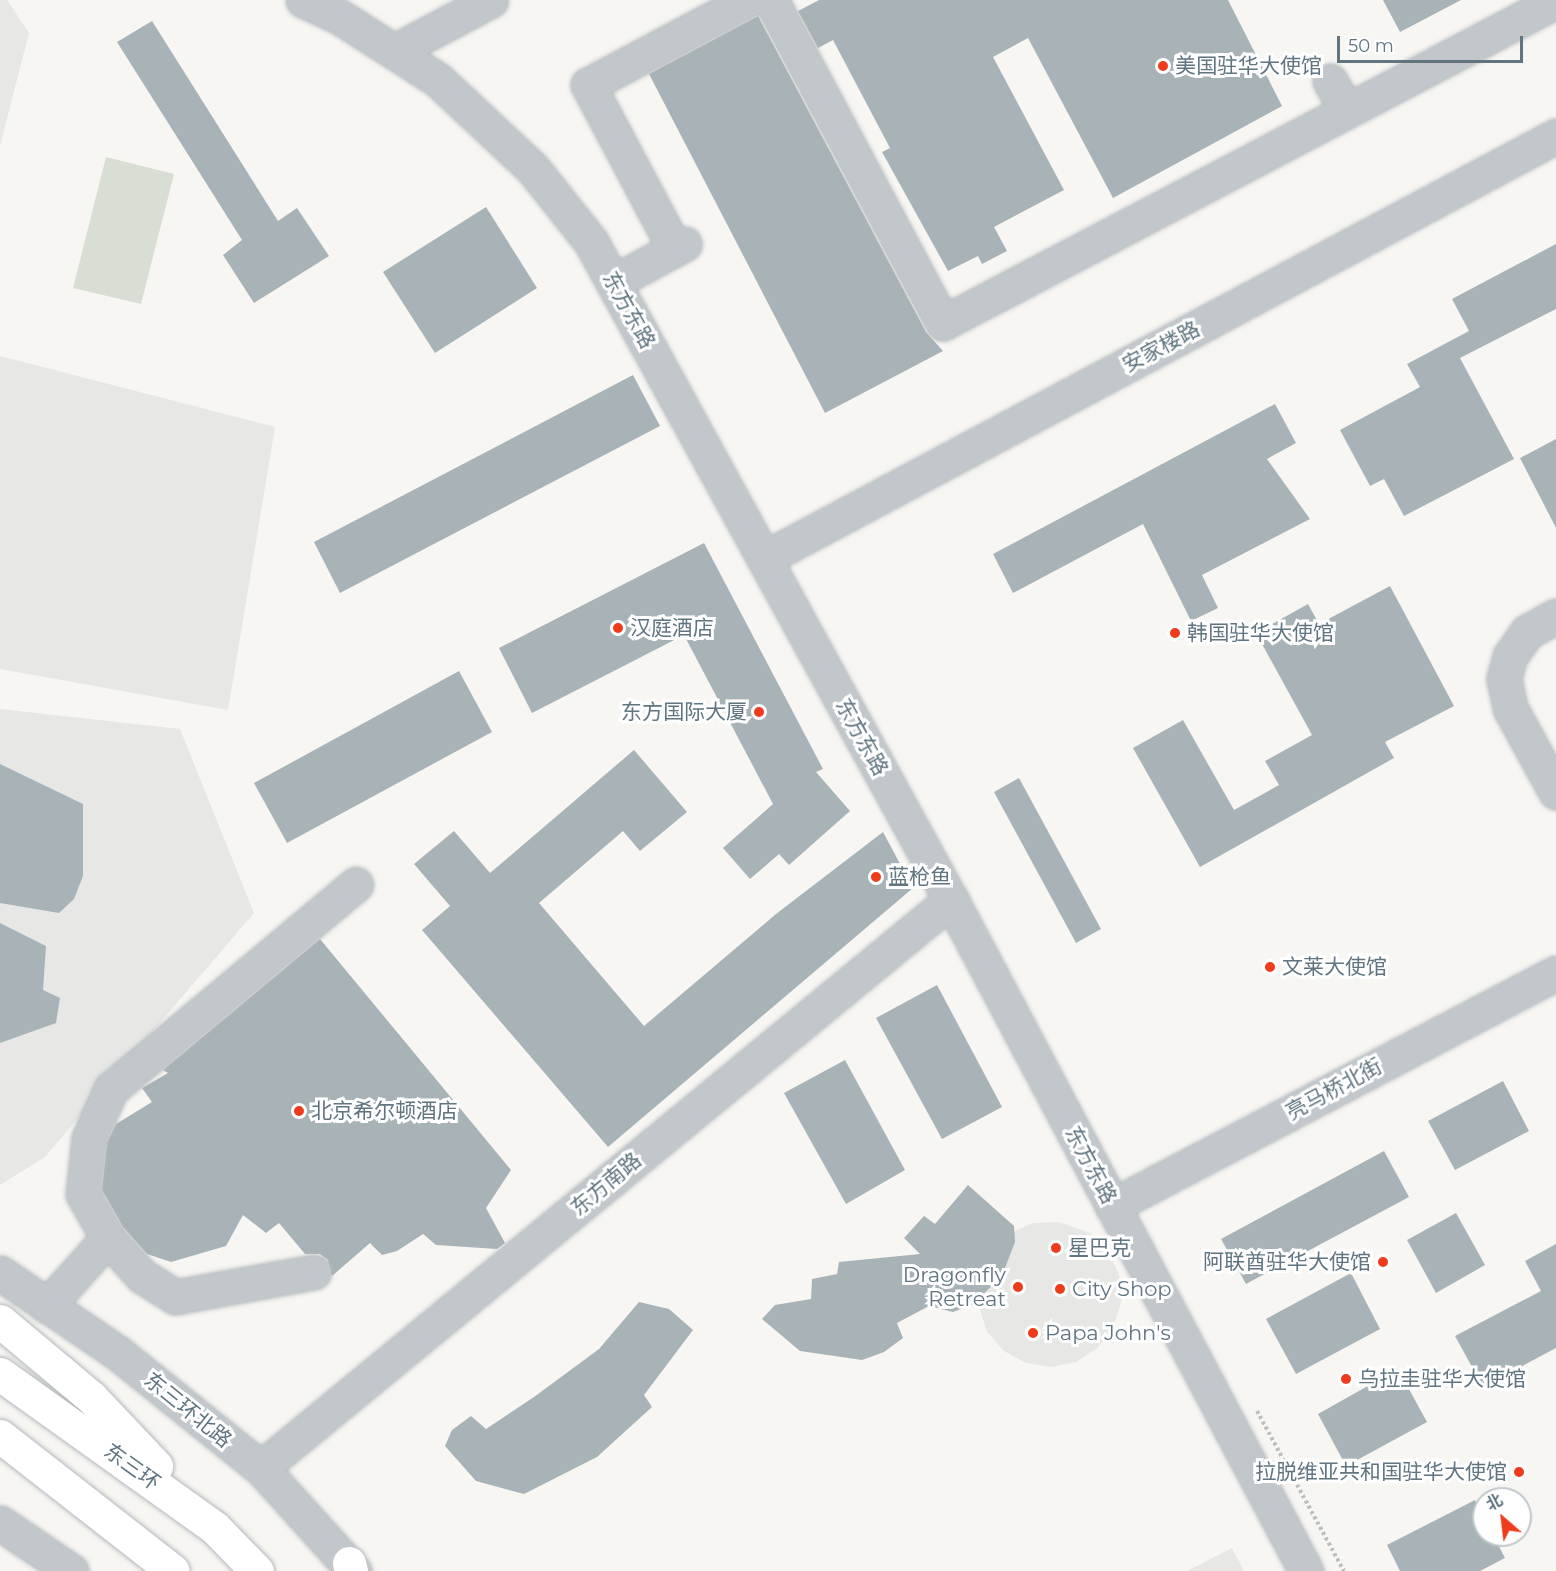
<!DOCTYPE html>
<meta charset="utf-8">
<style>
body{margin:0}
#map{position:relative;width:1556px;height:1571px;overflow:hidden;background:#f7f6f3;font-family:Montserrat,"Noto Sans SC",sans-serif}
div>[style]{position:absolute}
.built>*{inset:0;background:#e7e8e6}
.green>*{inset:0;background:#d8ded4}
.building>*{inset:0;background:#a8b3b7}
.path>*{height:4px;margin-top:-2px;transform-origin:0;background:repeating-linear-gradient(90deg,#bbbfc1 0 3px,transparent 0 6px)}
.roads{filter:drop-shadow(0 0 2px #b4b9bc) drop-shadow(0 0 2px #b4b9bc)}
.minor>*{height:33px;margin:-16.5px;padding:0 16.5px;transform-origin:16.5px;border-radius:16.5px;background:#c1c7ca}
.highway>*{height:33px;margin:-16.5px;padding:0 16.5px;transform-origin:16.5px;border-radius:16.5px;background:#fff}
.dots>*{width:16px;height:16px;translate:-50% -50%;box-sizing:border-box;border:3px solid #fff;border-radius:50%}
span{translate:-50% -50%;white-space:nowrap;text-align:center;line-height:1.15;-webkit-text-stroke:6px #fff;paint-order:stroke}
.poi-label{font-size:21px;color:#607580}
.left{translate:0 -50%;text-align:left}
.right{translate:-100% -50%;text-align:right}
.street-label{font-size:21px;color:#607580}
.north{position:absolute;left:1472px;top:1487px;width:60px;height:60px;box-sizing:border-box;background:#fff;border:2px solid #bfc8cc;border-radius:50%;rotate:332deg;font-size:16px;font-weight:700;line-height:24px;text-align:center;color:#607580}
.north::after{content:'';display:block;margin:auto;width:21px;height:27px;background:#ed3b1c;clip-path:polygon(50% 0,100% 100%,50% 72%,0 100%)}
.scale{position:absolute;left:1337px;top:36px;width:186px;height:27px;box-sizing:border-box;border:3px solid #607580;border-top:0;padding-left:8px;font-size:18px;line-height:21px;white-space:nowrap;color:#607580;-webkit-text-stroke:4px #fff;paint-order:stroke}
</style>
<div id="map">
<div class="built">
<div style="clip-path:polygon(0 0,7px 0,29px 33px,0 146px)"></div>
<div style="clip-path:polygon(0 356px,275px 427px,228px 710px,0 669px)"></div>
<div style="clip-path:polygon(0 709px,180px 729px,254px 913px,45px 1157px,0 1185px)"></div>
<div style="clip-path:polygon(1059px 1222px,1090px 1233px,1108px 1251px,1119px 1274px,1122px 1299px,1113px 1329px,1097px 1348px,1076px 1362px,1051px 1367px,1026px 1363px,1004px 1351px,987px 1332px,976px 1297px,1010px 1233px,1033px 1223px)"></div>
<div style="clip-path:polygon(1232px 1548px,1244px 1571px,1187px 1571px)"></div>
</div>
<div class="green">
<div style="clip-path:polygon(106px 157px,174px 174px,141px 304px,73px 288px)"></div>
</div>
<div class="building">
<div style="clip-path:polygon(819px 0,1228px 0,1282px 106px,1113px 198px,1028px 38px,993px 57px,1064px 190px,994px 227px,1007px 251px,982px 264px,978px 256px,948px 271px,882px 152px,890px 148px,833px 40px,818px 48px,798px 11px)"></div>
<div style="clip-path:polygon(1383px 0,1461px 0,1400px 32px)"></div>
<div style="clip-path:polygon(758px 16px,926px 332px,943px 351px,825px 413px,649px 74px)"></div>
<div style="clip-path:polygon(152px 21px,278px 221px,297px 208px,329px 256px,254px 303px,223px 255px,242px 240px,117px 42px)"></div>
<div style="clip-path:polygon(486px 207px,537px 288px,435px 353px,383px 272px)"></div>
<div style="clip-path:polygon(1556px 244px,1556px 309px,1460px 358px,1514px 459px,1404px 516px,1384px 479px,1370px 486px,1340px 430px,1420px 387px,1407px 364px,1469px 331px,1452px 299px)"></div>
<div style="clip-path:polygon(633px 375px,660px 426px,340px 593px,314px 542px)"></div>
<div style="clip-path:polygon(1275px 404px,1296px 443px,1267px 459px,1310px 519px,1202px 575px,1218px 608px,1191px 621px,1143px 524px,1013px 593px,993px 554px)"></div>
<div style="clip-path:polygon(1556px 439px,1556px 528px,1520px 458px)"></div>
<div style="clip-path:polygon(704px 543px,823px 769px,816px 772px,850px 811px,789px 865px,779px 854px,750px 879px,723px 848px,773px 804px,684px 635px,532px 713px,499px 648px)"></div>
<div style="clip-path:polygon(1390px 586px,1454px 706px,1385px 742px,1394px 758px,1200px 867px,1133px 748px,1183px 720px,1234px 810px,1279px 785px,1265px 761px,1312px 735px,1256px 633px,1308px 604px,1319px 624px)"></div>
<div style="clip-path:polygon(459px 671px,492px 732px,287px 843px,254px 783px)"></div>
<div style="clip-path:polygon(634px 750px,687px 812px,640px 851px,623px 831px,539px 903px,644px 1026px,776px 914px,883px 832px,913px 888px,608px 1147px,422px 930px,450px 906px,414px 864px,454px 831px,490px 873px)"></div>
<div style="clip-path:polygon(0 764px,83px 804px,83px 876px,74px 899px,59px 913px,0 903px)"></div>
<div style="clip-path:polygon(1019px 778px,1101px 929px,1076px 943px,994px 792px)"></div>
<div style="clip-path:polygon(0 923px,46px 946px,43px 990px,60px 998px,56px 1023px,0 1043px)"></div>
<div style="clip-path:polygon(320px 939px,511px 1170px,486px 1208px,505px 1243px,497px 1249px,436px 1245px,423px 1234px,397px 1251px,382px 1255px,370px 1243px,332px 1276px,328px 1260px,320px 1254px,305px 1254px,279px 1223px,266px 1233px,243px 1215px,226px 1246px,171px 1262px,147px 1254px,123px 1227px,102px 1190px,107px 1143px,116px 1124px,152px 1102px,142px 1088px,168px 1073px,163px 1070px)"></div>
<div style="clip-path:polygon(937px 985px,1002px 1107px,942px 1139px,876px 1018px)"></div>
<div style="clip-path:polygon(845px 1060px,905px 1170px,846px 1204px,784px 1093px)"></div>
<div style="clip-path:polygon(1503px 1081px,1529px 1131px,1455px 1170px,1428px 1121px)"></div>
<div style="clip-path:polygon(1384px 1151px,1409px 1197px,1246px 1284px,1221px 1239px)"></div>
<div style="clip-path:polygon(968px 1185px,1014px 1226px,1015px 1242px,1002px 1276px,972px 1305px,953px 1312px,929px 1306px,897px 1323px,903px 1338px,884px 1352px,862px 1360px,800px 1351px,762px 1319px,775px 1305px,811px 1299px,812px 1279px,837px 1274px,839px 1262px,920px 1254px,904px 1238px,924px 1216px,935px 1224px)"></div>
<div style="clip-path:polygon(1456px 1213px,1485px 1265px,1436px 1293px,1407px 1240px)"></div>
<div style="clip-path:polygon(1556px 1244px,1556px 1348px,1483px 1387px,1455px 1336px,1541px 1291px,1525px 1261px)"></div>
<div style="clip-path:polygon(1351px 1273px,1380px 1329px,1296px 1374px,1266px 1319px)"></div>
<div style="clip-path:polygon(639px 1302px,669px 1309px,693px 1330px,644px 1395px,652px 1407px,597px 1457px,524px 1494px,476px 1481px,445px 1446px,452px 1430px,471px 1416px,486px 1429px,534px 1397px,599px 1349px)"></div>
<div style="clip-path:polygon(1398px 1369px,1427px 1422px,1346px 1466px,1318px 1414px)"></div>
<div style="clip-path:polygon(1475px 1500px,1484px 1518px,1484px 1535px,1493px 1535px,1505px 1558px,1480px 1571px,1400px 1571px,1387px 1545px)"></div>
</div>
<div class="path">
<div style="left:1257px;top:1411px;width:182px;rotate:61.5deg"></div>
</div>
<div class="roads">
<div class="minor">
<div style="left:303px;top:0;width:41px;rotate:24.7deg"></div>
<div style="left:340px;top:17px;width:117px;rotate:32.7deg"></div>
<div style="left:438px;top:80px;width:130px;rotate:43.1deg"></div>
<div style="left:533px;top:169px;width:93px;rotate:51.5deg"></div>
<div style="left:591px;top:242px;width:750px;rotate:61.32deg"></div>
<div style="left:951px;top:900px;width:759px;rotate:62.12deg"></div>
<div style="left:771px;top:0;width:366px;rotate:62deg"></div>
<div style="left:943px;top:323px;width:692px;rotate:-27.71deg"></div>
<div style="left:397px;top:50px;width:106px;rotate:-28deg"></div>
<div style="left:1330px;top:81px;width:34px;rotate:60deg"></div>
<div style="left:675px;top:249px;width:186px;rotate:-117.9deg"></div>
<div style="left:588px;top:85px;width:181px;rotate:-28deg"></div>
<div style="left:614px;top:282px;width:80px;rotate:-28.5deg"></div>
<div style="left:765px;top:558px;width:897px;rotate:-28.08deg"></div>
<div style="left:1556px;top:616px;width:33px;rotate:151deg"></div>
<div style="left:1527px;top:632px;width:29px;rotate:125deg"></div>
<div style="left:1510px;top:656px;width:24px;rotate:105deg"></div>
<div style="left:1504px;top:679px;width:30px;rotate:78deg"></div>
<div style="left:1510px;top:708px;width:96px;rotate:61.3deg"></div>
<div style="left:1112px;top:1206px;width:501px;rotate:-27.69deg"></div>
<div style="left:108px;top:1238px;width:51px;rotate:48.2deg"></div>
<div style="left:142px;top:1276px;width:39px;rotate:32deg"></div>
<div style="left:175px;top:1297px;width:141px;rotate:-10.2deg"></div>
<div style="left:0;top:1273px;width:144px;rotate:34.2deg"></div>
<div style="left:119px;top:1354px;width:182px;rotate:38.8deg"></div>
<div style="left:261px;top:1468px;width:139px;rotate:47.9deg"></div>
<div style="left:47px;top:1306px;width:91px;rotate:-48.1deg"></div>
<div style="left:108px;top:1238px;width:51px;rotate:-119.6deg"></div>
<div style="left:83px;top:1194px;width:56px;rotate:-83.9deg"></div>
<div style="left:89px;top:1138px;width:54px;rotate:-65.8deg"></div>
<div style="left:111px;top:1089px;width:319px;rotate:-39.9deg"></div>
<div style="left:261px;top:1468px;width:894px;rotate:-39.46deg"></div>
<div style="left:0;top:1523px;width:86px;rotate:34.1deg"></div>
</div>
<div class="highway">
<div style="left:0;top:1321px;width:119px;rotate:39.9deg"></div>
<div style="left:91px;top:1397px;width:95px;rotate:46.7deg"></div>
<div style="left:0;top:1374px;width:264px;rotate:35.6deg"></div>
<div style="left:215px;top:1528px;width:60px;rotate:45.7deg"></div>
<div style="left:0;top:1436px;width:219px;rotate:38deg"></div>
<div style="left:349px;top:1563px;width:8px;rotate:76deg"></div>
</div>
</div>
<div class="dots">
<div style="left:1163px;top:66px;background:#ed3b1c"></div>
<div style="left:618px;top:628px;background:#ed3b1c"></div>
<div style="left:1175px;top:633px;background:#ed3b1c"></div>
<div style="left:759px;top:712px;background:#ed3b1c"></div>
<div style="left:876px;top:877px;background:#ed3b1c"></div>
<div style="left:1270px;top:967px;background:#ed3b1c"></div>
<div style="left:299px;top:1111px;background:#ed3b1c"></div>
<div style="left:1056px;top:1248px;background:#ed3b1c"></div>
<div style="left:1383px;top:1262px;background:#ed3b1c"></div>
<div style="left:1018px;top:1287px;background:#ed3b1c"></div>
<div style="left:1060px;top:1289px;background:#ed3b1c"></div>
<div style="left:1033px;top:1333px;background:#ed3b1c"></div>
<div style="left:1346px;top:1379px;background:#ed3b1c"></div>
<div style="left:1519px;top:1472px;background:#ed3b1c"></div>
</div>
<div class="poi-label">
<span class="left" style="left:1175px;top:66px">美国驻华大使馆</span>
<span class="left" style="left:630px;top:628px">汉庭酒店</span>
<span class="left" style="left:1187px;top:633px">韩国驻华大使馆</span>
<span class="right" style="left:747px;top:712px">东方国际大厦</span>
<span class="left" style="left:888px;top:877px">蓝枪鱼</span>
<span class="left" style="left:1282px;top:967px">文莱大使馆</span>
<span class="left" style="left:311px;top:1111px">北京希尔顿酒店</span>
<span class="left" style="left:1068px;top:1248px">星巴克</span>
<span class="right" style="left:1371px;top:1262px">阿联酋驻华大使馆</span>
<span class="right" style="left:1006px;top:1287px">Dragonfly<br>Retreat</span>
<span class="left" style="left:1072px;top:1289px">City Shop</span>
<span class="left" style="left:1045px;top:1333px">Papa John's</span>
<span class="left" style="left:1358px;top:1379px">乌拉圭驻华大使馆</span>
<span class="right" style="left:1507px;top:1472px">拉脱维亚共和国驻华大使馆</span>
</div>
<div class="street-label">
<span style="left:629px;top:310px;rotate:61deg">东方东路</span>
<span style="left:1161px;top:347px;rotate:-28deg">安家楼路</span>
<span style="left:862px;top:737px;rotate:61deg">东方东路</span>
<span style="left:1334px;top:1089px;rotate:-28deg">亮马桥北街</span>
<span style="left:1091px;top:1165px;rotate:62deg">东方东路</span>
<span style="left:606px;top:1184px;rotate:-40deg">东方南路</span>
<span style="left:188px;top:1410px;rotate:39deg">东三环北路</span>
<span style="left:132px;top:1467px;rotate:36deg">东三环</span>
</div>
<div class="north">北</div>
<div class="scale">50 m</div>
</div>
